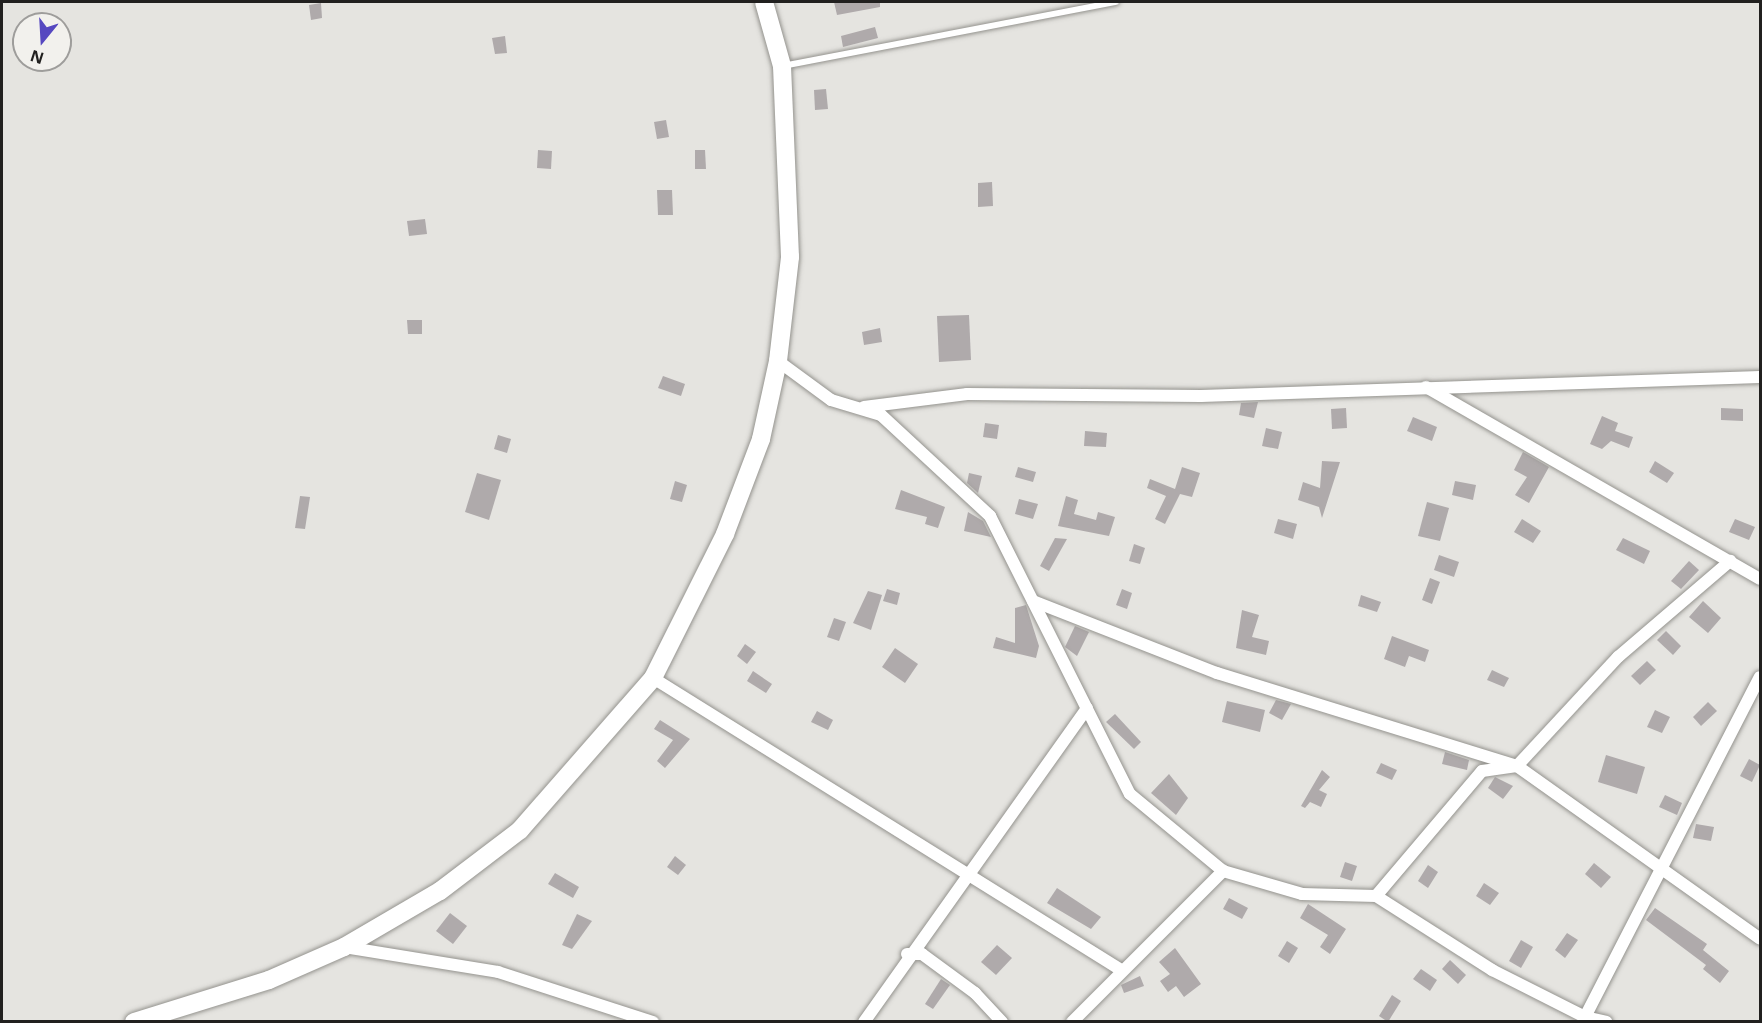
<!DOCTYPE html>
<style>
body{margin:0}
#map{position:relative;width:1762px;height:1023px;overflow:hidden;background:#e5e4e0;font-family:"Open Sans",sans-serif}
div>[style]{position:absolute}
.building>*{inset:0;background:#afaaab}
.roads{filter:drop-shadow(0 0 2px #94938e) drop-shadow(0 0 2px #94938e)}
.service>*{height:6px;margin:-3px;padding:0 3px;transform-origin:3px;border-radius:3px;background:#fff}
.minor>*{height:12px;margin:-6px;padding:0 6px;transform-origin:6px;border-radius:6px;background:#fff}
.secondary>*{height:18px;margin:-9px;padding:0 9px;transform-origin:9px;border-radius:9px;background:#fff}
span{translate:-50% -50%;white-space:nowrap;text-align:center;line-height:1.15;-webkit-text-stroke:6px #f2f1ed;paint-order:stroke}
.frame{position:absolute;inset:0;border:3px solid #21201f;pointer-events:none}
.north{position:absolute;left:12px;top:12px;width:60px;height:60px;box-sizing:border-box;background:#f2f1ed;border:2px solid #9e9d9b;border-radius:50%;rotate:198deg;font-size:16px;font-weight:700;line-height:24px;text-align:center;color:#21201f}
.north::after{content:'';display:block;margin:auto;width:21px;height:27px;background:#5648c0;clip-path:polygon(50% 0,100% 100%,50% 72%,0 100%)}
</style>
<div id="map">
<div class="building">
<div style="clip-path:polygon(834px 2px,880px 2px,880px 7px,837px 15px)"></div>
<div style="clip-path:polygon(321px 3px,322px 18px,311px 20px,309px 5px)"></div>
<div style="clip-path:polygon(875px 27px,878px 38px,843px 47px,841px 36px)"></div>
<div style="clip-path:polygon(505px 36px,507px 53px,495px 54px,492px 38px)"></div>
<div style="clip-path:polygon(826px 89px,828px 109px,815px 110px,814px 90px)"></div>
<div style="clip-path:polygon(666px 120px,669px 137px,657px 139px,654px 122px)"></div>
<div style="clip-path:polygon(538px 150px,552px 151px,551px 169px,537px 168px)"></div>
<div style="clip-path:polygon(695px 150px,705px 150px,706px 169px,695px 169px)"></div>
<div style="clip-path:polygon(992px 182px,993px 206px,978px 207px,978px 183px)"></div>
<div style="clip-path:polygon(657px 190px,672px 190px,673px 215px,658px 215px)"></div>
<div style="clip-path:polygon(425px 219px,427px 234px,409px 236px,407px 221px)"></div>
<div style="clip-path:polygon(969px 315px,971px 360px,939px 362px,937px 316px)"></div>
<div style="clip-path:polygon(407px 320px,422px 320px,422px 334px,408px 334px)"></div>
<div style="clip-path:polygon(880px 328px,882px 342px,864px 345px,862px 332px)"></div>
<div style="clip-path:polygon(663px 376px,685px 384px,681px 396px,658px 388px)"></div>
<div style="clip-path:polygon(1258px 402px,1254px 418px,1239px 415px,1241px 403px)"></div>
<div style="clip-path:polygon(1346px 408px,1347px 428px,1332px 429px,1331px 409px)"></div>
<div style="clip-path:polygon(1721px 408px,1743px 409px,1743px 421px,1721px 420px)"></div>
<div style="clip-path:polygon(1602px 416px,1618px 423px,1615px 431px,1633px 437px,1629px 448px,1611px 441px,1602px 449px,1590px 444px)"></div>
<div style="clip-path:polygon(1413px 417px,1437px 427px,1432px 441px,1407px 431px)"></div>
<div style="clip-path:polygon(985px 423px,999px 425px,997px 439px,983px 437px)"></div>
<div style="clip-path:polygon(1266px 428px,1282px 432px,1278px 449px,1262px 446px)"></div>
<div style="clip-path:polygon(1085px 431px,1107px 433px,1106px 447px,1084px 446px)"></div>
<div style="clip-path:polygon(498px 435px,511px 439px,507px 453px,494px 449px)"></div>
<div style="clip-path:polygon(1523px 452px,1549px 467px,1529px 503px,1515px 495px,1527px 477px,1514px 470px)"></div>
<div style="clip-path:polygon(1322px 461px,1340px 462px,1322px 518px,1319px 507px,1298px 500px,1303px 482px,1320px 488px)"></div>
<div style="clip-path:polygon(1655px 461px,1674px 473px,1667px 483px,1649px 472px)"></div>
<div style="clip-path:polygon(1018px 467px,1036px 472px,1033px 482px,1015px 477px)"></div>
<div style="clip-path:polygon(1182px 467px,1200px 473px,1192px 497px,1180px 494px,1165px 524px,1155px 519px,1166px 496px,1147px 488px,1150px 479px,1175px 489px)"></div>
<div style="clip-path:polygon(477px 473px,501px 480px,489px 520px,465px 512px)"></div>
<div style="clip-path:polygon(969px 473px,982px 476px,978px 493px,967px 483px)"></div>
<div style="clip-path:polygon(675px 481px,687px 485px,682px 502px,670px 499px)"></div>
<div style="clip-path:polygon(1455px 481px,1476px 485px,1473px 500px,1452px 495px)"></div>
<div style="clip-path:polygon(901px 490px,945px 507px,938px 528px,925px 524px,927px 517px,895px 509px)"></div>
<div style="clip-path:polygon(300px 496px,310px 497px,305px 529px,295px 528px)"></div>
<div style="clip-path:polygon(1066px 496px,1078px 500px,1074px 514px,1096px 520px,1098px 512px,1115px 517px,1109px 536px,1058px 526px)"></div>
<div style="clip-path:polygon(1019px 499px,1038px 504px,1033px 519px,1015px 514px)"></div>
<div style="clip-path:polygon(1427px 502px,1449px 508px,1440px 541px,1418px 536px)"></div>
<div style="clip-path:polygon(968px 512px,983px 521px,991px 537px,964px 531px)"></div>
<div style="clip-path:polygon(1278px 519px,1297px 524px,1293px 539px,1274px 533px)"></div>
<div style="clip-path:polygon(1522px 519px,1541px 531px,1533px 543px,1514px 532px)"></div>
<div style="clip-path:polygon(1735px 519px,1755px 527px,1749px 540px,1729px 532px)"></div>
<div style="clip-path:polygon(1055px 538px,1067px 539px,1049px 571px,1040px 566px)"></div>
<div style="clip-path:polygon(1623px 538px,1650px 551px,1644px 564px,1616px 550px)"></div>
<div style="clip-path:polygon(1134px 544px,1145px 548px,1140px 564px,1129px 561px)"></div>
<div style="clip-path:polygon(1439px 555px,1459px 562px,1454px 577px,1434px 570px)"></div>
<div style="clip-path:polygon(1689px 561px,1699px 570px,1681px 589px,1671px 581px)"></div>
<div style="clip-path:polygon(1430px 578px,1440px 582px,1432px 604px,1422px 600px)"></div>
<div style="clip-path:polygon(887px 589px,900px 593px,897px 605px,883px 601px)"></div>
<div style="clip-path:polygon(1122px 589px,1132px 593px,1127px 609px,1116px 605px)"></div>
<div style="clip-path:polygon(868px 591px,882px 595px,871px 630px,853px 623px)"></div>
<div style="clip-path:polygon(1361px 595px,1381px 602px,1377px 612px,1358px 606px)"></div>
<div style="clip-path:polygon(1703px 601px,1721px 618px,1708px 633px,1689px 617px)"></div>
<div style="clip-path:polygon(1026px 605px,1039px 646px,1036px 658px,993px 648px,996px 637px,1015px 643px,1015px 608px)"></div>
<div style="clip-path:polygon(1242px 610px,1259px 615px,1252px 637px,1269px 641px,1266px 655px,1236px 648px)"></div>
<div style="clip-path:polygon(834px 618px,846px 622px,839px 641px,827px 637px)"></div>
<div style="clip-path:polygon(1075px 626px,1089px 632px,1077px 656px,1065px 647px)"></div>
<div style="clip-path:polygon(1666px 631px,1681px 646px,1673px 655px,1657px 640px)"></div>
<div style="clip-path:polygon(1392px 636px,1429px 650px,1425px 662px,1409px 656px,1405px 667px,1384px 659px)"></div>
<div style="clip-path:polygon(745px 644px,756px 652px,747px 664px,737px 656px)"></div>
<div style="clip-path:polygon(895px 648px,918px 664px,905px 683px,882px 667px)"></div>
<div style="clip-path:polygon(1647px 661px,1656px 670px,1640px 685px,1631px 676px)"></div>
<div style="clip-path:polygon(1492px 670px,1509px 678px,1504px 687px,1487px 680px)"></div>
<div style="clip-path:polygon(753px 671px,772px 684px,766px 693px,747px 681px)"></div>
<div style="clip-path:polygon(1276px 700px,1291px 704px,1282px 720px,1269px 713px)"></div>
<div style="clip-path:polygon(1227px 701px,1265px 710px,1260px 732px,1222px 722px)"></div>
<div style="clip-path:polygon(1708px 702px,1717px 711px,1701px 726px,1693px 717px)"></div>
<div style="clip-path:polygon(1655px 710px,1670px 717px,1662px 733px,1647px 727px)"></div>
<div style="clip-path:polygon(817px 711px,833px 720px,828px 730px,811px 722px)"></div>
<div style="clip-path:polygon(1115px 714px,1141px 742px,1134px 749px,1106px 722px)"></div>
<div style="clip-path:polygon(660px 720px,690px 739px,665px 768px,657px 761px,673px 740px,654px 729px)"></div>
<div style="clip-path:polygon(1445px 752px,1469px 760px,1467px 770px,1442px 764px)"></div>
<div style="clip-path:polygon(1606px 755px,1645px 767px,1637px 794px,1598px 782px)"></div>
<div style="clip-path:polygon(1749px 759px,1760px 765px,1752px 782px,1740px 776px)"></div>
<div style="clip-path:polygon(1381px 763px,1397px 770px,1392px 780px,1376px 773px)"></div>
<div style="clip-path:polygon(1322px 770px,1330px 777px,1319px 790px,1327px 794px,1321px 807px,1310px 802px,1305px 808px,1301px 806px)"></div>
<div style="clip-path:polygon(1169px 774px,1188px 798px,1176px 815px,1151px 793px)"></div>
<div style="clip-path:polygon(1495px 777px,1513px 786px,1503px 799px,1488px 788px)"></div>
<div style="clip-path:polygon(1665px 795px,1682px 803px,1677px 815px,1659px 807px)"></div>
<div style="clip-path:polygon(1696px 824px,1714px 827px,1711px 841px,1693px 838px)"></div>
<div style="clip-path:polygon(675px 856px,686px 865px,678px 875px,667px 867px)"></div>
<div style="clip-path:polygon(1345px 862px,1357px 866px,1352px 881px,1340px 877px)"></div>
<div style="clip-path:polygon(1594px 863px,1611px 877px,1601px 888px,1585px 874px)"></div>
<div style="clip-path:polygon(1428px 865px,1438px 872px,1428px 888px,1418px 881px)"></div>
<div style="clip-path:polygon(555px 873px,579px 887px,573px 898px,548px 884px)"></div>
<div style="clip-path:polygon(1484px 883px,1499px 893px,1490px 905px,1476px 896px)"></div>
<div style="clip-path:polygon(1057px 888px,1101px 917px,1091px 929px,1047px 903px)"></div>
<div style="clip-path:polygon(1229px 898px,1248px 908px,1242px 919px,1223px 909px)"></div>
<div style="clip-path:polygon(1308px 904px,1346px 929px,1330px 954px,1320px 947px,1328px 935px,1300px 918px)"></div>
<div style="clip-path:polygon(1655px 908px,1707px 944px,1703px 950px,1729px 971px,1720px 983px,1703px 969px,1706px 965px,1646px 920px)"></div>
<div style="clip-path:polygon(450px 913px,467px 926px,453px 944px,436px 931px)"></div>
<div style="clip-path:polygon(577px 914px,592px 921px,572px 949px,562px 945px)"></div>
<div style="clip-path:polygon(1567px 933px,1578px 940px,1565px 958px,1555px 950px)"></div>
<div style="clip-path:polygon(1521px 940px,1533px 947px,1521px 968px,1509px 961px)"></div>
<div style="clip-path:polygon(1287px 941px,1298px 948px,1289px 963px,1278px 956px)"></div>
<div style="clip-path:polygon(997px 945px,1012px 958px,996px 975px,981px 962px)"></div>
<div style="clip-path:polygon(1175px 948px,1201px 984px,1184px 997px,1176px 986px,1168px 992px,1160px 981px,1170px 974px,1159px 962px)"></div>
<div style="clip-path:polygon(1450px 960px,1466px 975px,1458px 984px,1442px 969px)"></div>
<div style="clip-path:polygon(1421px 969px,1437px 980px,1430px 991px,1413px 979px)"></div>
<div style="clip-path:polygon(1140px 976px,1144px 986px,1124px 993px,1121px 985px)"></div>
<div style="clip-path:polygon(941px 979px,950px 985px,933px 1009px,925px 1004px)"></div>
<div style="clip-path:polygon(1392px 995px,1401px 1001px,1388px 1022px,1379px 1016px)"></div>
</div>
<div class="roads">
<div class="service">
<div style="left:783px;top:66px;width:339px;rotate:-10.9deg"></div>
</div>
<div class="minor">
<div style="left:778px;top:361px;width:66px;rotate:36.3deg"></div>
<div style="left:831px;top:400px;width:52px;rotate:16.7deg"></div>
<div style="left:881px;top:415px;width:149px;rotate:42.8deg"></div>
<div style="left:990px;top:516px;width:311px;rotate:63.3deg"></div>
<div style="left:1130px;top:794px;width:121px;rotate:39.6deg"></div>
<div style="left:1223px;top:871px;width:82px;rotate:16.2deg"></div>
<div style="left:1302px;top:894px;width:74px;rotate:1.5deg"></div>
<div style="left:1376px;top:896px;width:138px;rotate:32.5deg"></div>
<div style="left:1492px;top:970px;width:104px;rotate:26.8deg"></div>
<div style="left:1585px;top:1017px;width:22px;rotate:13deg"></div>
<div style="left:1426px;top:387px;width:385px;rotate:29.9deg"></div>
<div style="left:864px;top:407px;width:104px;rotate:-7.2deg"></div>
<div style="left:967px;top:394px;width:234px;rotate:0.5deg"></div>
<div style="left:1201px;top:396px;width:559px;rotate:-1.95deg"></div>
<div style="left:1033px;top:601px;width:198px;rotate:21.4deg"></div>
<div style="left:1217px;top:673px;width:314px;rotate:17.2deg"></div>
<div style="left:1517px;top:766px;width:298px;rotate:35.4deg"></div>
<div style="left:653px;top:678px;width:552px;rotate:31.96deg"></div>
<div style="left:1376px;top:896px;width:164px;rotate:-49.7deg"></div>
<div style="left:1482px;top:771px;width:35px;rotate:-8deg"></div>
<div style="left:1517px;top:766px;width:149px;rotate:-47.2deg"></div>
<div style="left:1618px;top:657px;width:148px;rotate:-40.6deg"></div>
<div style="left:344px;top:947px;width:156px;rotate:9.2deg"></div>
<div style="left:498px;top:972px;width:163px;rotate:17.9deg"></div>
<div style="left:907px;top:954px;width:15px"></div>
<div style="left:922px;top:954px;width:66px;rotate:36.3deg"></div>
<div style="left:975px;top:993px;width:40px;rotate:47deg"></div>
<div style="left:1585px;top:1017px;width:382px;rotate:-62.8deg"></div>
<div style="left:864px;top:1022px;width:385px;rotate:-54.6deg"></div>
<div style="left:1072px;top:1022px;width:214px;rotate:-45deg"></div>
</div>
<div class="secondary">
<div style="left:134px;top:1022px;width:141px;rotate:-17.3deg"></div>
<div style="left:269px;top:980px;width:82px;rotate:-23.7deg"></div>
<div style="left:344px;top:947px;width:111px;rotate:-30.3deg"></div>
<div style="left:440px;top:891px;width:101px;rotate:-37.3deg"></div>
<div style="left:520px;top:830px;width:202px;rotate:-48.8deg"></div>
<div style="left:653px;top:678px;width:161px;rotate:-63.4deg"></div>
<div style="left:725px;top:534px;width:102px;rotate:-69.2deg"></div>
<div style="left:761px;top:439px;width:80px;rotate:-77.7deg"></div>
<div style="left:778px;top:361px;width:105px;rotate:-83.4deg"></div>
<div style="left:790px;top:257px;width:191px;rotate:-92.4deg"></div>
<div style="left:782px;top:66px;width:66px;rotate:-105.7deg"></div>
</div>
</div>
<div class="frame"></div>
<div class="north">N</div>
</div>
